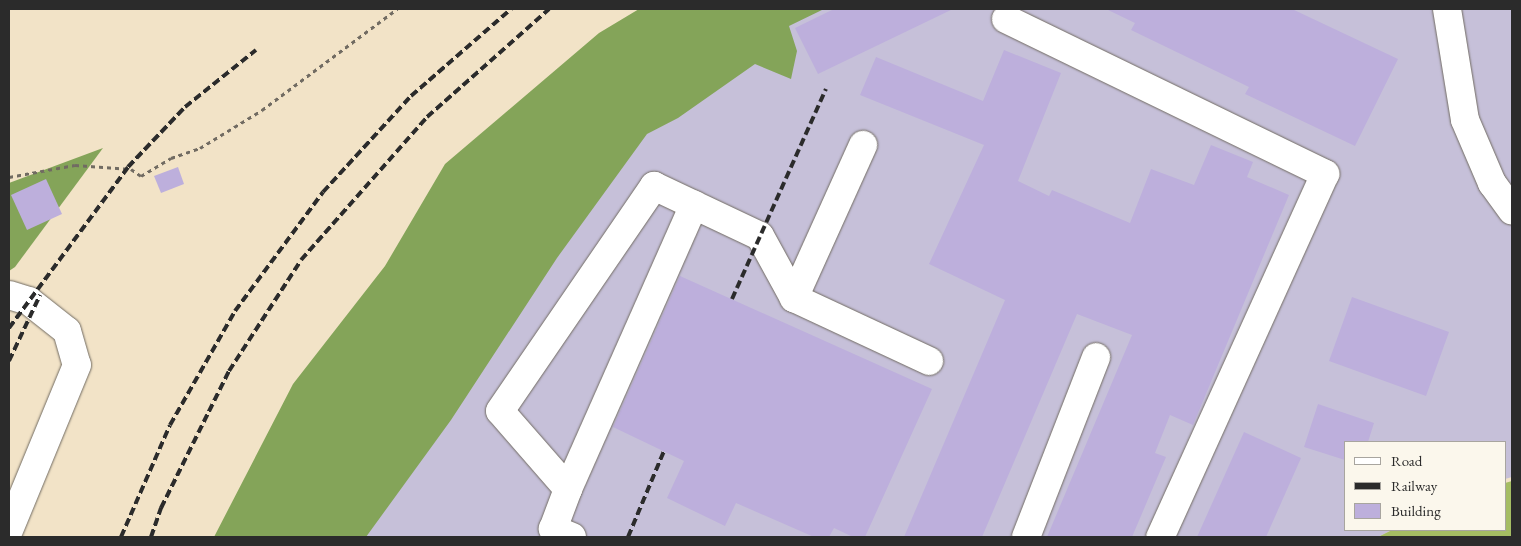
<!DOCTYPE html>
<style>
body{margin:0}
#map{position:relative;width:1521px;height:546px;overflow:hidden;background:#f2e3c7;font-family:"EB Garamond",serif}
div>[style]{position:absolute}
.industrial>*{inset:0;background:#c6c0d9}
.green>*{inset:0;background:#a5bd63}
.forest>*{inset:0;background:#84a459}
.building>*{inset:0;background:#bdafdc}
.path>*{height:3px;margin-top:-1.5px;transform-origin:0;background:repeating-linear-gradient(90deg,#716b62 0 4px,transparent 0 8px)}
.roads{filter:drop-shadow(0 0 1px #716b62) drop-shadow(0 0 1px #716b62)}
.minor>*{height:28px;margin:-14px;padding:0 14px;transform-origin:14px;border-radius:14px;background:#fff}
.rail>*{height:4px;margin-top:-2px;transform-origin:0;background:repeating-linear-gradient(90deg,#2b2b2b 0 8px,transparent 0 12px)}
span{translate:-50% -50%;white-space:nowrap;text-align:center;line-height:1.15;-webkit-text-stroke:5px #fbf7ec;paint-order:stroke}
.frame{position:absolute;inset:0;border:10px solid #2b2b2b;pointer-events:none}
.legend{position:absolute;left:1344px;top:441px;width:162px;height:90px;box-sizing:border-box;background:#fbf7ec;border:1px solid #a8a59f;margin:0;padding:6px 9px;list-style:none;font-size:15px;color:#2b2b2b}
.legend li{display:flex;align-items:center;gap:10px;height:25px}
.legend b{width:25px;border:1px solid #a8a59f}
</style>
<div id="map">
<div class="industrial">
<div style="clip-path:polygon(768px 9px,1512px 9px,1512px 477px,1505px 479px,1505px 442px,1345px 442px,1345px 530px,1392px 530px,1378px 537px,281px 537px,542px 144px)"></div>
</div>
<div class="green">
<div style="clip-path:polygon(1512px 481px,1512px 537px,1378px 537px,1392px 530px,1505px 530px,1505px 483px)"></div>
</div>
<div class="forest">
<div style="clip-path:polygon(639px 9px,824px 9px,789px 26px,797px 51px,791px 79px,755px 64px,678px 118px,647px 134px,557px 258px,451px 420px,366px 537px,214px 537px,293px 384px,385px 266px,445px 164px,599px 33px)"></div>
<div style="clip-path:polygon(103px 148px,15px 267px,9px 271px,9px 183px)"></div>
</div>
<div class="building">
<div style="clip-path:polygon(834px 9px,953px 9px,818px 74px,795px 28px)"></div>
<div style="clip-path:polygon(1106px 9px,1292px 9px,1398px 59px,1355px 146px,1245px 94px,1249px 87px,1131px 30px,1135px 23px)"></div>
<div style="clip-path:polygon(1004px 50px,1061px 73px,1018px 181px,1049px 196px,1052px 190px,1130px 223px,1151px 169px,1194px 185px,1211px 145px,1253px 162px,1247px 177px,1289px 195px,1193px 425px,1170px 415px,1155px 453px,1166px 457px,1132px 537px,1047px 537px,1132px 335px,1077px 314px,982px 537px,904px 537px,1005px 300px,929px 264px,984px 145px,860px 95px,876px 57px,983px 101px)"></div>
<div style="clip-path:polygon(178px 167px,184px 184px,161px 193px,154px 176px)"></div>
<div style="clip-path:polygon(46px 179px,62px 214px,27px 230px,11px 195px)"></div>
<div style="clip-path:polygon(680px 276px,932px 389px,865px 537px,853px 537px,834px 528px,829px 537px,814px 537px,736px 503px,725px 526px,667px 498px,684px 461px,613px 427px)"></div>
<div style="clip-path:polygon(1352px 297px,1449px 332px,1426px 396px,1329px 361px)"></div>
<div style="clip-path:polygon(1318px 404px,1374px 423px,1368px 442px,1345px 442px,1345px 460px,1304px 447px)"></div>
<div style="clip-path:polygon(1244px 432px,1301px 458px,1266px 537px,1197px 537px)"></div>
</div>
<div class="path">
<div style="left:9px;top:177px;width:67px;rotate:-10.3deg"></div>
<div style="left:75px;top:165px;width:56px;rotate:4.1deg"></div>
<div style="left:131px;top:169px;width:12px;rotate:35deg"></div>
<div style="left:141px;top:176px;width:35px;rotate:-31deg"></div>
<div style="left:171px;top:158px;width:31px;rotate:-19deg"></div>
<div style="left:200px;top:148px;width:73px;rotate:-31.5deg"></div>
<div style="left:262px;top:110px;width:169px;rotate:-36.8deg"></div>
</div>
<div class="roads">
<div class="minor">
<div style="left:1447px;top:9px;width:112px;rotate:80.8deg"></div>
<div style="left:1465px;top:120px;width:69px;rotate:66.8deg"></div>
<div style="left:1492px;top:183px;width:34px;rotate:54deg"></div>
<div style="left:1006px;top:19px;width:355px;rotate:25.9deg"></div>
<div style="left:1325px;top:174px;width:399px;rotate:114.4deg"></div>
<div style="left:9px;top:295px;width:21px;rotate:17deg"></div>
<div style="left:29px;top:301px;width:48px;rotate:38.3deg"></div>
<div style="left:67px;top:331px;width:35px;rotate:74deg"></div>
<div style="left:77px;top:365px;width:178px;rotate:112.4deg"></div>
<div style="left:794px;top:298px;width:168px;rotate:-65.7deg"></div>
<div style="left:568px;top:489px;width:311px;rotate:-66.1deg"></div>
<div style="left:572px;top:537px;width:21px;rotate:-157deg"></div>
<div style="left:553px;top:529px;width:43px;rotate:-69.4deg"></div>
<div style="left:568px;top:489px;width:103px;rotate:-131.1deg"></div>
<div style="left:500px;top:411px;width:273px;rotate:-55.6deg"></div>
<div style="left:654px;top:186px;width:117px;rotate:25.3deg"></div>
<div style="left:760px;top:236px;width:71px;rotate:61.3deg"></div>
<div style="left:794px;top:298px;width:149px;rotate:25deg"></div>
<div style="left:1026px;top:537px;width:193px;rotate:-68.7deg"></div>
</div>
</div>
<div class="rail">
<div style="left:732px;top:299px;width:230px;rotate:-65.9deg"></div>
<div style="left:9px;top:328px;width:200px;rotate:-53.5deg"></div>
<div style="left:128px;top:167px;width:83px;rotate:-46.5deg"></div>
<div style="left:185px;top:107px;width:91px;rotate:-38.8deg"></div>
<div style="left:9px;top:361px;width:73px;rotate:-64.8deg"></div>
<div style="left:121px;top:537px;width:122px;rotate:-66.4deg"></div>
<div style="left:170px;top:425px;width:131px;rotate:-60.3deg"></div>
<div style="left:235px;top:311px;width:148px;rotate:-53.5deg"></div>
<div style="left:323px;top:192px;width:130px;rotate:-47.5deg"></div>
<div style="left:411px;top:96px;width:133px;rotate:-41deg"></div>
<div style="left:151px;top:537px;width:31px;rotate:-71deg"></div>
<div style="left:161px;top:508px;width:153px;rotate:-63.6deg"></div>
<div style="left:229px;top:371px;width:132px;rotate:-57deg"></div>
<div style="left:301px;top:260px;width:191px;rotate:-48.6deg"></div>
<div style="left:427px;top:117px;width:163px;rotate:-41.5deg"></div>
<div style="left:628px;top:537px;width:93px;rotate:-67.3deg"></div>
</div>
<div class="frame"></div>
<ul class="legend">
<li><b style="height:6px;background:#fff"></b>Road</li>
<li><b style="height:6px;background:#2b2b2b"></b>Railway</li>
<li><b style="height:14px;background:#bdafdc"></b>Building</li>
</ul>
</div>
